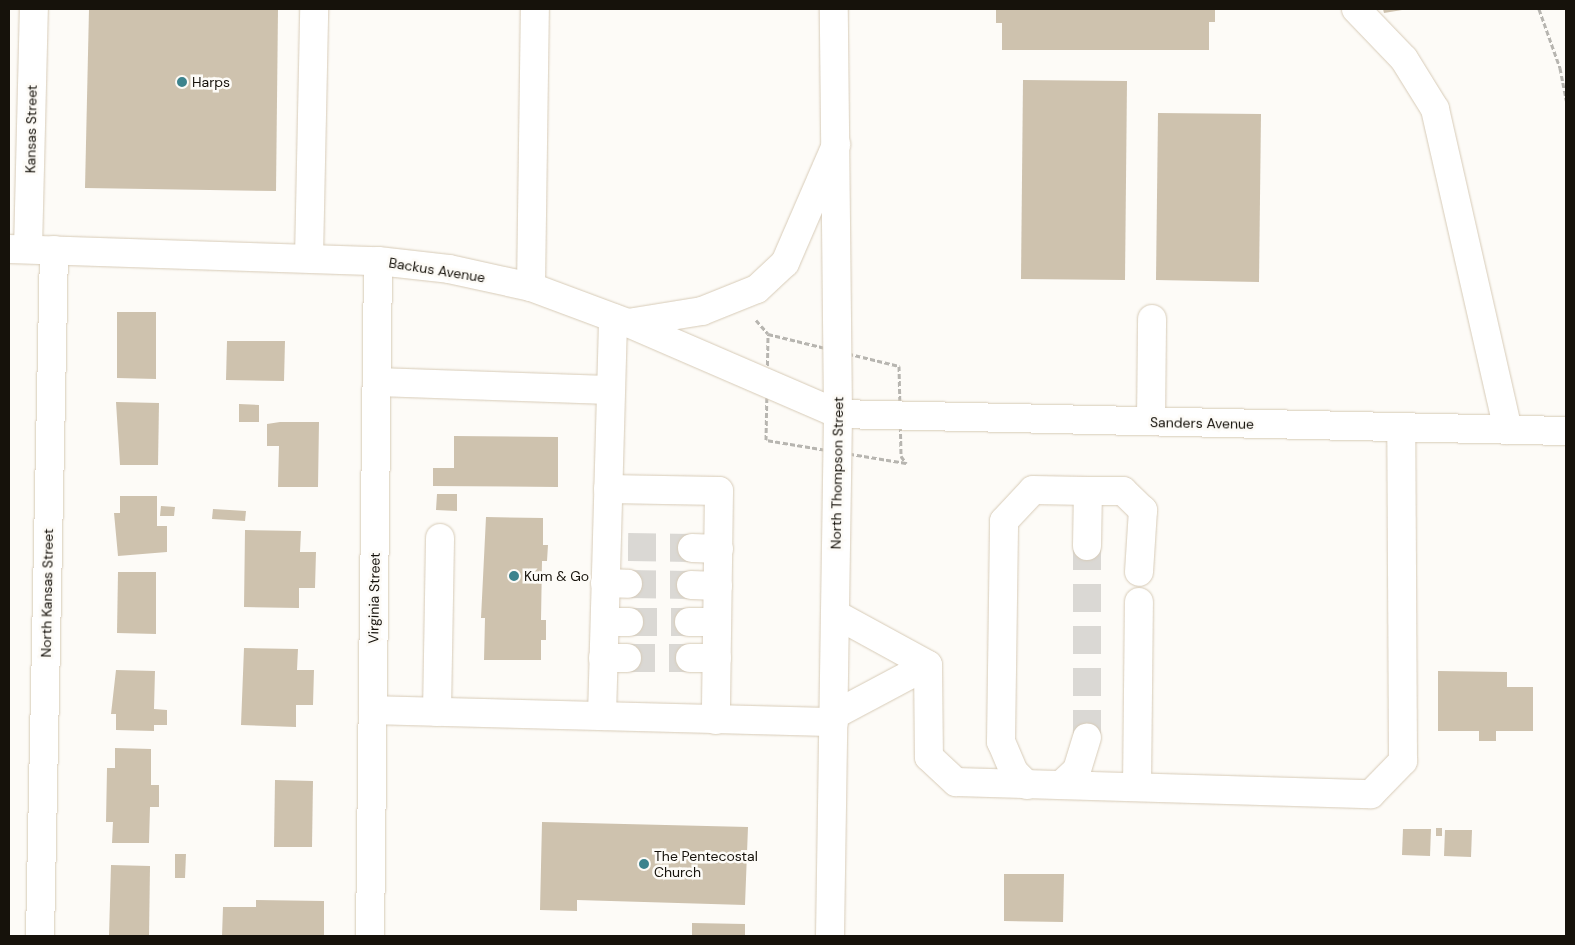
<!DOCTYPE html>
<style>
body{margin:0}
#map{position:relative;width:1575px;height:945px;overflow:hidden;background:#fdfbf7;font-family:"DM Sans",sans-serif}
div>[style]{position:absolute}
.building>*{inset:0;background:#cec2ae}
.minor-tunnel>*{height:28px;margin-top:-14px;transform-origin:0;background:repeating-linear-gradient(90deg,#dad8d4 0 28px,transparent 0 42px)}
.path>*{height:3px;margin-top:-1.5px;transform-origin:0;background:repeating-linear-gradient(90deg,#b7b5b0 0 5px,transparent 0 7.5px)}
.roads{filter:drop-shadow(0 0 1px #d7cbb7) drop-shadow(0 0 1px #d7cbb7)}
.minor>*{height:28px;margin:-14px;padding:0 14px;transform-origin:14px;border-radius:14px;background:#fff}
.major>*{height:28px;margin:-14px;padding:0 14px;transform-origin:14px;border-radius:14px;background:#fff}
.dots>*{width:14px;height:14px;translate:-50% -50%;box-sizing:border-box;border:2px solid #fdfbf7;border-radius:50%}
span{translate:-50% -50%;white-space:nowrap;text-align:center;line-height:1.15;-webkit-text-stroke:5px #fdfbf7;paint-order:stroke}
.poi-label{font-size:14px;color:#16120b}
.left{translate:0 -50%;text-align:left}
.street-label{font-size:14px;color:#16120b}
.frame{position:absolute;inset:0;border:10px solid #16120b;pointer-events:none}
</style>
<div id="map">
<div class="building">
<div style="clip-path:polygon(89px 9px,278px 9px,276px 191px,85px 188px)"></div>
<div style="clip-path:polygon(996px 9px,1215px 9px,1215px 22px,1209px 22px,1209px 50px,1002px 50px,1002px 23px,996px 23px)"></div>
<div style="clip-path:polygon(1383px 9px,1402px 9px,1402px 10px,1384px 13px)"></div>
<div style="clip-path:polygon(1023px 80px,1127px 81px,1125px 280px,1021px 279px)"></div>
<div style="clip-path:polygon(1158px 113px,1261px 114px,1259px 282px,1156px 280px)"></div>
<div style="clip-path:polygon(117px 312px,156px 312px,156px 379px,117px 378px)"></div>
<div style="clip-path:polygon(227px 341px,285px 341px,284px 381px,226px 380px)"></div>
<div style="clip-path:polygon(116px 402px,159px 403px,158px 465px,120px 465px)"></div>
<div style="clip-path:polygon(239px 404px,259px 405px,259px 422px,239px 422px)"></div>
<div style="clip-path:polygon(280px 422px,319px 422px,318px 487px,278px 487px,279px 446px,267px 446px,267px 424px)"></div>
<div style="clip-path:polygon(454px 436px,558px 437px,558px 487px,433px 486px,433px 468px,454px 468px)"></div>
<div style="clip-path:polygon(437px 494px,457px 494px,457px 511px,436px 510px)"></div>
<div style="clip-path:polygon(120px 496px,157px 496px,157px 526px,167px 526px,167px 552px,118px 556px,114px 513px,120px 513px)"></div>
<div style="clip-path:polygon(161px 506px,175px 507px,174px 516px,160px 516px)"></div>
<div style="clip-path:polygon(213px 509px,246px 511px,245px 521px,212px 519px)"></div>
<div style="clip-path:polygon(486px 517px,543px 518px,543px 545px,548px 545px,547px 561px,542px 561px,541px 620px,546px 620px,546px 640px,541px 640px,541px 660px,484px 660px,485px 618px,481px 618px)"></div>
<div style="clip-path:polygon(245px 530px,301px 531px,300px 552px,316px 552px,315px 588px,299px 588px,299px 608px,244px 607px)"></div>
<div style="clip-path:polygon(118px 572px,156px 572px,156px 634px,117px 633px)"></div>
<div style="clip-path:polygon(244px 648px,298px 649px,297px 670px,314px 670px,313px 705px,296px 705px,296px 727px,241px 725px)"></div>
<div style="clip-path:polygon(116px 670px,155px 671px,154px 709px,167px 710px,167px 725px,154px 725px,154px 731px,116px 730px,116px 714px,111px 714px)"></div>
<div style="clip-path:polygon(1438px 671px,1507px 672px,1507px 687px,1533px 687px,1533px 731px,1496px 731px,1496px 741px,1479px 741px,1479px 731px,1438px 731px)"></div>
<div style="clip-path:polygon(115px 748px,151px 749px,151px 785px,159px 785px,159px 807px,150px 807px,149px 843px,112px 843px,113px 822px,106px 822px,107px 768px,115px 768px)"></div>
<div style="clip-path:polygon(275px 780px,313px 781px,312px 847px,274px 847px)"></div>
<div style="clip-path:polygon(542px 822px,748px 827px,745px 905px,577px 900px,577px 911px,540px 910px)"></div>
<div style="clip-path:polygon(1436px 828px,1442px 828px,1442px 836px,1436px 836px)"></div>
<div style="clip-path:polygon(1403px 829px,1431px 829px,1430px 856px,1402px 855px)"></div>
<div style="clip-path:polygon(1445px 830px,1472px 830px,1471px 857px,1444px 856px)"></div>
<div style="clip-path:polygon(175px 854px,186px 854px,185px 878px,175px 878px)"></div>
<div style="clip-path:polygon(111px 865px,150px 866px,149px 936px,109px 936px)"></div>
<div style="clip-path:polygon(1004px 874px,1064px 874px,1063px 922px,1004px 921px)"></div>
<div style="clip-path:polygon(256px 900px,324px 901px,324px 936px,222px 936px,223px 907px,256px 907px)"></div>
<div style="clip-path:polygon(692px 923px,745px 924px,745px 936px,692px 936px)"></div>
</div>
<div class="minor-tunnel">
<div style="left:628px;top:547px;width:64px;rotate:0.9deg"></div>
<div style="left:628px;top:584px;width:63px;rotate:0.9deg"></div>
<div style="left:629px;top:622px;width:60px"></div>
<div style="left:627px;top:658px;width:63px"></div>
<div style="left:1087px;top:738px;width:192px;rotate:-90deg"></div>
</div>
<div class="path">
<div style="left:1539px;top:9px;width:63px;rotate:70.4deg"></div>
<div style="left:1560px;top:68px;width:33px;rotate:79deg"></div>
<div style="left:756px;top:320px;width:18px;rotate:49deg"></div>
<div style="left:768px;top:334px;width:135px;rotate:13.7deg"></div>
<div style="left:899px;top:366px;width:90px;rotate:88.7deg"></div>
<div style="left:901px;top:456px;width:9px;rotate:54deg"></div>
<div style="left:906px;top:463px;width:142px;rotate:-170.7deg"></div>
<div style="left:766px;top:440px;width:106px;rotate:-88.9deg"></div>
</div>
<div class="roads">
<div class="minor">
<div style="left:1356px;top:9px;width:69px;rotate:46.2deg"></div>
<div style="left:1404px;top:59px;width:59px;rotate:58.2deg"></div>
<div style="left:1435px;top:109px;width:329px;rotate:77.2deg"></div>
<div style="left:9px;top:249px;width:369px;rotate:1.9deg"></div>
<div style="left:378px;top:261px;width:71px;rotate:6.4deg"></div>
<div style="left:449px;top:269px;width:84px;rotate:12.4deg"></div>
<div style="left:531px;top:287px;width:103px;rotate:20.4deg"></div>
<div style="left:628px;top:323px;width:229px;rotate:23.4deg"></div>
<div style="left:838px;top:414px;width:728px;rotate:1.34deg"></div>
<div style="left:28px;top:249px;width:240px;rotate:-88.6deg"></div>
<div style="left:309px;top:258px;width:249px;rotate:-88.8deg"></div>
<div style="left:531px;top:287px;width:278px;rotate:-89.2deg"></div>
<div style="left:628px;top:323px;width:75px;rotate:-9.2deg"></div>
<div style="left:702px;top:311px;width:59px;rotate:-21.8deg"></div>
<div style="left:757px;top:289px;width:38px;rotate:-43deg"></div>
<div style="left:785px;top:263px;width:129px;rotate:-66.6deg"></div>
<div style="left:377px;top:382px;width:232px;rotate:2deg"></div>
<div style="left:1151px;top:421px;width:102px;rotate:-89.4deg"></div>
<div style="left:608px;top:489px;width:111px;rotate:1deg"></div>
<div style="left:719px;top:491px;width:229px;rotate:90.8deg"></div>
<div style="left:1087px;top:546px;width:55px;rotate:-89deg"></div>
<div style="left:1088px;top:491px;width:35px"></div>
<div style="left:1123px;top:491px;width:28px;rotate:44deg"></div>
<div style="left:1143px;top:510px;width:62px;rotate:93.7deg"></div>
<div style="left:692px;top:548px;width:27px;rotate:2deg"></div>
<div style="left:605px;top:583px;width:23px;rotate:2deg"></div>
<div style="left:691px;top:585px;width:27px;rotate:2deg"></div>
<div style="left:835px;top:614px;width:106px;rotate:28.7deg"></div>
<div style="left:605px;top:622px;width:24px"></div>
<div style="left:689px;top:622px;width:28px"></div>
<div style="left:603px;top:658px;width:24px"></div>
<div style="left:690px;top:658px;width:27px"></div>
<div style="left:928px;top:665px;width:92px;rotate:89.4deg"></div>
<div style="left:929px;top:757px;width:37px;rotate:43deg"></div>
<div style="left:956px;top:782px;width:415px;rotate:1.7deg"></div>
<div style="left:1371px;top:794px;width:46px;rotate:-45.9deg"></div>
<div style="left:1403px;top:761px;width:333px;rotate:-90.3deg"></div>
<div style="left:373px;top:710px;width:461px;rotate:1.5deg"></div>
<div style="left:437px;top:712px;width:174px;rotate:-89deg"></div>
<div style="left:834px;top:715px;width:106px;rotate:-28deg"></div>
<div style="left:602px;top:716px;width:398px;rotate:-88.4deg"></div>
<div style="left:1027px;top:785px;width:18px;rotate:-135deg"></div>
<div style="left:1014px;top:772px;width:33px;rotate:-113deg"></div>
<div style="left:1001px;top:742px;width:221px;rotate:-89.2deg"></div>
<div style="left:1004px;top:521px;width:42px;rotate:-46.9deg"></div>
<div style="left:1033px;top:490px;width:55px;rotate:1deg"></div>
<div style="left:1061px;top:785px;width:22px;rotate:-43deg"></div>
<div style="left:1077px;top:770px;width:34px;rotate:-73deg"></div>
<div style="left:1137px;top:787px;width:185px;rotate:-89.4deg"></div>
<div style="left:40px;top:936px;width:686px;rotate:-88.83deg"></div>
<div style="left:370px;top:936px;width:675px;rotate:-89.32deg"></div>
</div>
<div class="major">
<div style="left:830px;top:936px;width:522px;rotate:-89.12deg"></div>
<div style="left:838px;top:414px;width:405px;rotate:-90.6deg"></div>
</div>
</div>
<div class="dots">
<div style="left:182px;top:82px;background:#3c838d"></div>
<div style="left:514px;top:576px;background:#3c838d"></div>
<div style="left:644px;top:864px;background:#3c838d"></div>
</div>
<div class="poi-label">
<span class="left" style="left:192px;top:82px">Harps</span>
<span class="left" style="left:524px;top:576px">Kum &amp; Go</span>
<span class="left" style="left:654px;top:864px">The Pentecostal<br>Church</span>
</div>
<div class="street-label">
<span style="left:31px;top:129px;rotate:-89deg">Kansas Street</span>
<span style="left:437px;top:270px;rotate:9deg">Backus Avenue</span>
<span style="left:1202px;top:423px;rotate:1deg">Sanders Avenue</span>
<span style="left:837px;top:473px;rotate:-89deg">North Thompson Street</span>
<span style="left:47px;top:593px;rotate:-89deg">North Kansas Street</span>
<span style="left:374px;top:598px;rotate:-89deg">Virginia Street</span>
</div>
<div class="frame"></div>
</div>
